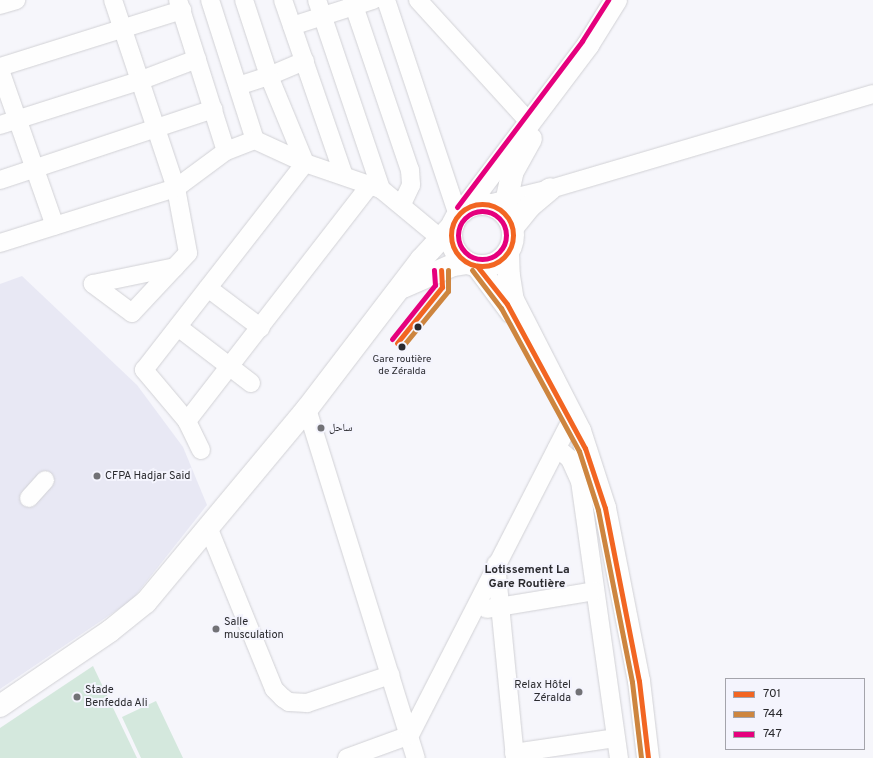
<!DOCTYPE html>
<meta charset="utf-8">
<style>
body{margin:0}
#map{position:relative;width:873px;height:758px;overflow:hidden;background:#f6f6fb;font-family:Overpass,"Noto Naskh Arabic",sans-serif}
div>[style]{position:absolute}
.built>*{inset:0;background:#e8e8f4}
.green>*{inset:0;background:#d4e8dd}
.roads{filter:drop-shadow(0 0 1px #d1d1d5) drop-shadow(0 0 1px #d1d1d5)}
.minor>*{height:18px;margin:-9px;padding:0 9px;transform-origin:9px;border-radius:9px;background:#fefefe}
.major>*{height:22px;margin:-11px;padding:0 11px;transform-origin:11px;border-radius:11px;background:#fefefe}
.major>.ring{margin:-11px;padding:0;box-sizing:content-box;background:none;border:22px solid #fefefe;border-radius:50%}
.bus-1>*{height:5px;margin:-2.5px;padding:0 2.5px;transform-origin:2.5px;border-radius:2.5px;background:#f26522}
.bus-1>.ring{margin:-2.5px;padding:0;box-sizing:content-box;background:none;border:5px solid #f26522;border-radius:50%}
.bus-2>*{height:5px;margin:-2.5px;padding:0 2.5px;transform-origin:2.5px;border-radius:2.5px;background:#cd853f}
.bus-3>*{height:5px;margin:-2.5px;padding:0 2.5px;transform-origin:2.5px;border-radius:2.5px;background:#e5007d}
.bus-3>.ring{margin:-2.5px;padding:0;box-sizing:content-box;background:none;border:5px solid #e5007d;border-radius:50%}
.dots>*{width:11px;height:11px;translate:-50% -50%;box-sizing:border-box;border:2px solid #f4f4fd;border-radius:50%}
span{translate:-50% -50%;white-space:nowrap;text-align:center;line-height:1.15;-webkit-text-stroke:4px #f4f4fd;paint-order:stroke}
.bus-label{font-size:10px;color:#2b2b2f}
.poi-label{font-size:11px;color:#2b2b2f}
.left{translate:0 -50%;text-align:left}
.right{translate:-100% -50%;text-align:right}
.neighbourhood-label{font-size:12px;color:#2b2b2f;font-weight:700}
.legend{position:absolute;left:725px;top:678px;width:140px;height:72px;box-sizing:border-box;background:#f4f4fd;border:1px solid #a4a4ab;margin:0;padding:5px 7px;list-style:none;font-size:12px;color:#2b2b2f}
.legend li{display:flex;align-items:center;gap:8px;height:20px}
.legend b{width:20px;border:1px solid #a4a4ab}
</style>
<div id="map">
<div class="built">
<div style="clip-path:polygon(22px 276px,137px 385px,183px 447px,207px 505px,132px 600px,0 689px,0 284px)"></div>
</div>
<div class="green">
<div style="clip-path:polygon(93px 666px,137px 758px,0 758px,0 728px)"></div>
<div style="clip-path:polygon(156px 701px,183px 758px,141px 758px,122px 717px)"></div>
</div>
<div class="roads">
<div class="minor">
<div style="left:113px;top:0;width:198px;rotate:71.5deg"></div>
<div style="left:176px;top:188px;width:66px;rotate:79.5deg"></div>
<div style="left:188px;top:253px;width:82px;rotate:133deg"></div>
<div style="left:132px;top:313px;width:49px;rotate:-143.4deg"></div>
<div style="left:93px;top:284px;width:84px;rotate:-11.7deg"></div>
<div style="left:178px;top:0;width:158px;rotate:72.4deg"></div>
<div style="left:210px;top:0;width:147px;rotate:72.2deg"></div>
<div style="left:283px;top:0;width:186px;rotate:70.9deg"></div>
<div style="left:317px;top:0;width:200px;rotate:71.3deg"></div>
<div style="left:352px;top:0;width:180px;rotate:71.2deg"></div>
<div style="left:410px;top:170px;width:15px;rotate:86deg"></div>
<div style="left:411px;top:185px;width:21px;rotate:115deg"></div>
<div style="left:386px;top:0;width:227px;rotate:71.5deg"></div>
<div style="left:418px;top:0;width:164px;rotate:47.7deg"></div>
<div style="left:0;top:5px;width:17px;rotate:-17deg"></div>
<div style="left:292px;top:26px;width:85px;rotate:-17.8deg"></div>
<div style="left:0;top:67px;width:191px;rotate:-17.4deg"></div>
<div style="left:0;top:70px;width:165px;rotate:70.6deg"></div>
<div style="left:238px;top:86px;width:33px;rotate:-18deg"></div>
<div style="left:269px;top:76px;width:39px;rotate:-23deg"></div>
<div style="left:0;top:125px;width:146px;rotate:-17.6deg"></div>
<div style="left:139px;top:81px;width:62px;rotate:-20.8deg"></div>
<div style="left:0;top:180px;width:225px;rotate:-18.4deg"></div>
<div style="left:488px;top:204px;width:64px;rotate:-13.6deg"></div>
<div style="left:550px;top:189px;width:337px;rotate:-16.4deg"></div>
<div style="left:0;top:243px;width:184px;rotate:-17.4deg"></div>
<div style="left:176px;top:188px;width:62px;rotate:-36.5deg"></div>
<div style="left:226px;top:151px;width:31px;rotate:-21deg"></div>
<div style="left:255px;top:140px;width:55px;rotate:24.7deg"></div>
<div style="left:305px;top:163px;width:80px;rotate:18.9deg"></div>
<div style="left:381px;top:189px;width:77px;rotate:39.7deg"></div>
<div style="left:208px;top:288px;width:66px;rotate:37deg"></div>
<div style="left:178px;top:327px;width:92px;rotate:37.5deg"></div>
<div style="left:307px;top:409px;width:366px;rotate:72.7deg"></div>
<div style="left:187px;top:421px;width:297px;rotate:-52.2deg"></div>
<div style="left:557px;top:448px;width:17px;rotate:40deg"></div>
<div style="left:570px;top:459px;width:24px;rotate:66deg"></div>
<div style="left:580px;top:481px;width:280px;rotate:82deg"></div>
<div style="left:201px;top:450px;width:32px;rotate:-116deg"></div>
<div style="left:187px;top:421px;width:67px;rotate:-130.1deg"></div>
<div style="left:144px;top:370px;width:262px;rotate:-52.1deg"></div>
<div style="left:305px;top:163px;width:94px;rotate:-112.5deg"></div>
<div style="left:269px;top:76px;width:80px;rotate:-108.2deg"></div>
<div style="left:29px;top:498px;width:24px;rotate:-48deg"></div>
<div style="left:208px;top:527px;width:175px;rotate:67.8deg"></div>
<div style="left:274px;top:689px;width:13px;rotate:45deg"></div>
<div style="left:283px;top:698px;width:7px;rotate:34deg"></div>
<div style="left:289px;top:702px;width:18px;rotate:3deg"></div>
<div style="left:307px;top:703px;width:88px;rotate:-18.6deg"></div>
<div style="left:496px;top:564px;width:195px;rotate:84.4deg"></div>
<div style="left:487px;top:609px;width:109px;rotate:-9.5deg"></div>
<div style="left:514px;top:753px;width:102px;rotate:-8.4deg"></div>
<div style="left:347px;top:758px;width:67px;rotate:-20.1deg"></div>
<div style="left:410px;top:735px;width:351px;rotate:-62.9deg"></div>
</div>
<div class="major">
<div class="ring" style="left:451px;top:204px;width:40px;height:40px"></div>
<div style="left:463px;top:211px;width:208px;rotate:-53deg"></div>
<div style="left:588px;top:45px;width:53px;rotate:-58.1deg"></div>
<div style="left:504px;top:212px;width:40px;rotate:-78deg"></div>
<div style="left:512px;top:173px;width:39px;rotate:-61deg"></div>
<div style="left:513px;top:227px;width:27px;rotate:-51deg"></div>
<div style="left:530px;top:206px;width:26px;rotate:-40deg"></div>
<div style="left:508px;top:253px;width:23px;rotate:88deg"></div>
<div style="left:509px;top:276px;width:24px;rotate:81deg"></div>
<div style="left:513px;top:300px;width:147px;rotate:62.9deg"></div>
<div style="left:580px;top:431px;width:81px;rotate:72deg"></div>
<div style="left:605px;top:508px;width:176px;rotate:78.9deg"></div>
<div style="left:639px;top:681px;width:78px;rotate:83.3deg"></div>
<div style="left:477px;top:266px;width:57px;rotate:53.5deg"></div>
<div style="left:403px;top:287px;width:55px;rotate:-23.7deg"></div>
<div style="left:453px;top:265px;width:15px;rotate:-8deg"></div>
<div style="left:0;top:706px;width:133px;rotate:-34.3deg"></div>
<div style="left:110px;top:631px;width:46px;rotate:-38.9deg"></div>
<div style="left:146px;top:602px;width:251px;rotate:-50.2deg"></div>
<div style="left:307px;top:409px;width:188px;rotate:-52.6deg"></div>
<div style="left:421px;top:260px;width:47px;rotate:-47.6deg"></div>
</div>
</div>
<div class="bus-1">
<div class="ring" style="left:451px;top:204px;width:57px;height:57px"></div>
<div style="left:477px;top:266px;width:48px;rotate:51.7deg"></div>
<div style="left:507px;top:304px;width:164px;rotate:61.6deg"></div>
<div style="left:585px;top:448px;width:63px;rotate:71.6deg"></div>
<div style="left:605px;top:508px;width:176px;rotate:78.9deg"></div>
<div style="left:639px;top:681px;width:78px;rotate:83.3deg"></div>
<div style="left:397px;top:343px;width:72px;rotate:-51.2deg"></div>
<div style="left:442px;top:287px;width:17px;rotate:-93deg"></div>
</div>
<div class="bus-2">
<div style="left:472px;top:270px;width:48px;rotate:52.7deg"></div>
<div style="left:501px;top:308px;width:163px;rotate:61.4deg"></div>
<div style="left:579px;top:451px;width:62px;rotate:72.1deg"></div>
<div style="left:598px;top:510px;width:175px;rotate:78.8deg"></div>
<div style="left:632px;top:682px;width:77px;rotate:83.2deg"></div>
<div style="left:402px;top:347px;width:72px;rotate:-50.6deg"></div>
<div style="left:448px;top:291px;width:21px;rotate:-90deg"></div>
</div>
<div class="bus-3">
<div style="left:457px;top:207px;width:208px;rotate:-53deg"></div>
<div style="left:582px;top:41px;width:49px;rotate:-57.6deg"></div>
<div class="ring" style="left:458px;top:211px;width:43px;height:43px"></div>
<div style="left:392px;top:339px;width:69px;rotate:-51.5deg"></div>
<div style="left:435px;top:285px;width:15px;rotate:-94deg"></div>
</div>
<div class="dots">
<div style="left:418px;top:327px;background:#2b2b2f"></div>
<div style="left:402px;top:347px;background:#2b2b2f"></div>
<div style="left:321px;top:428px;background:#727276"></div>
<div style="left:97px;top:476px;background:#727276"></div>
<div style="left:216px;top:629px;background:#727276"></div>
<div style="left:579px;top:692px;background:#727276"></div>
<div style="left:77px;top:697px;background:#727276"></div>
</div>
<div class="bus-label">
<span style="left:402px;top:365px">Gare routière<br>de Zéralda</span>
</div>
<div class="poi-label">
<span class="left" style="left:329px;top:428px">ساحل</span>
<span class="left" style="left:105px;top:476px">CFPA Hadjar Said</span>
<span class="left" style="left:224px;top:629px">Salle<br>musculation</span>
<span class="right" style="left:571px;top:692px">Relax Hôtel<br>Zéralda</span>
<span class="left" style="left:85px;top:697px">Stade<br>Benfedda Ali</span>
</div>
<div class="neighbourhood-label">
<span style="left:527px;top:578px">Lotissement La<br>Gare Routière</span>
</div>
<ul class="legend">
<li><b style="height:5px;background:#f26522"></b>701</li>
<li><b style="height:5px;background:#cd853f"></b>744</li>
<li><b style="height:5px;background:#e5007d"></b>747</li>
</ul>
</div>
